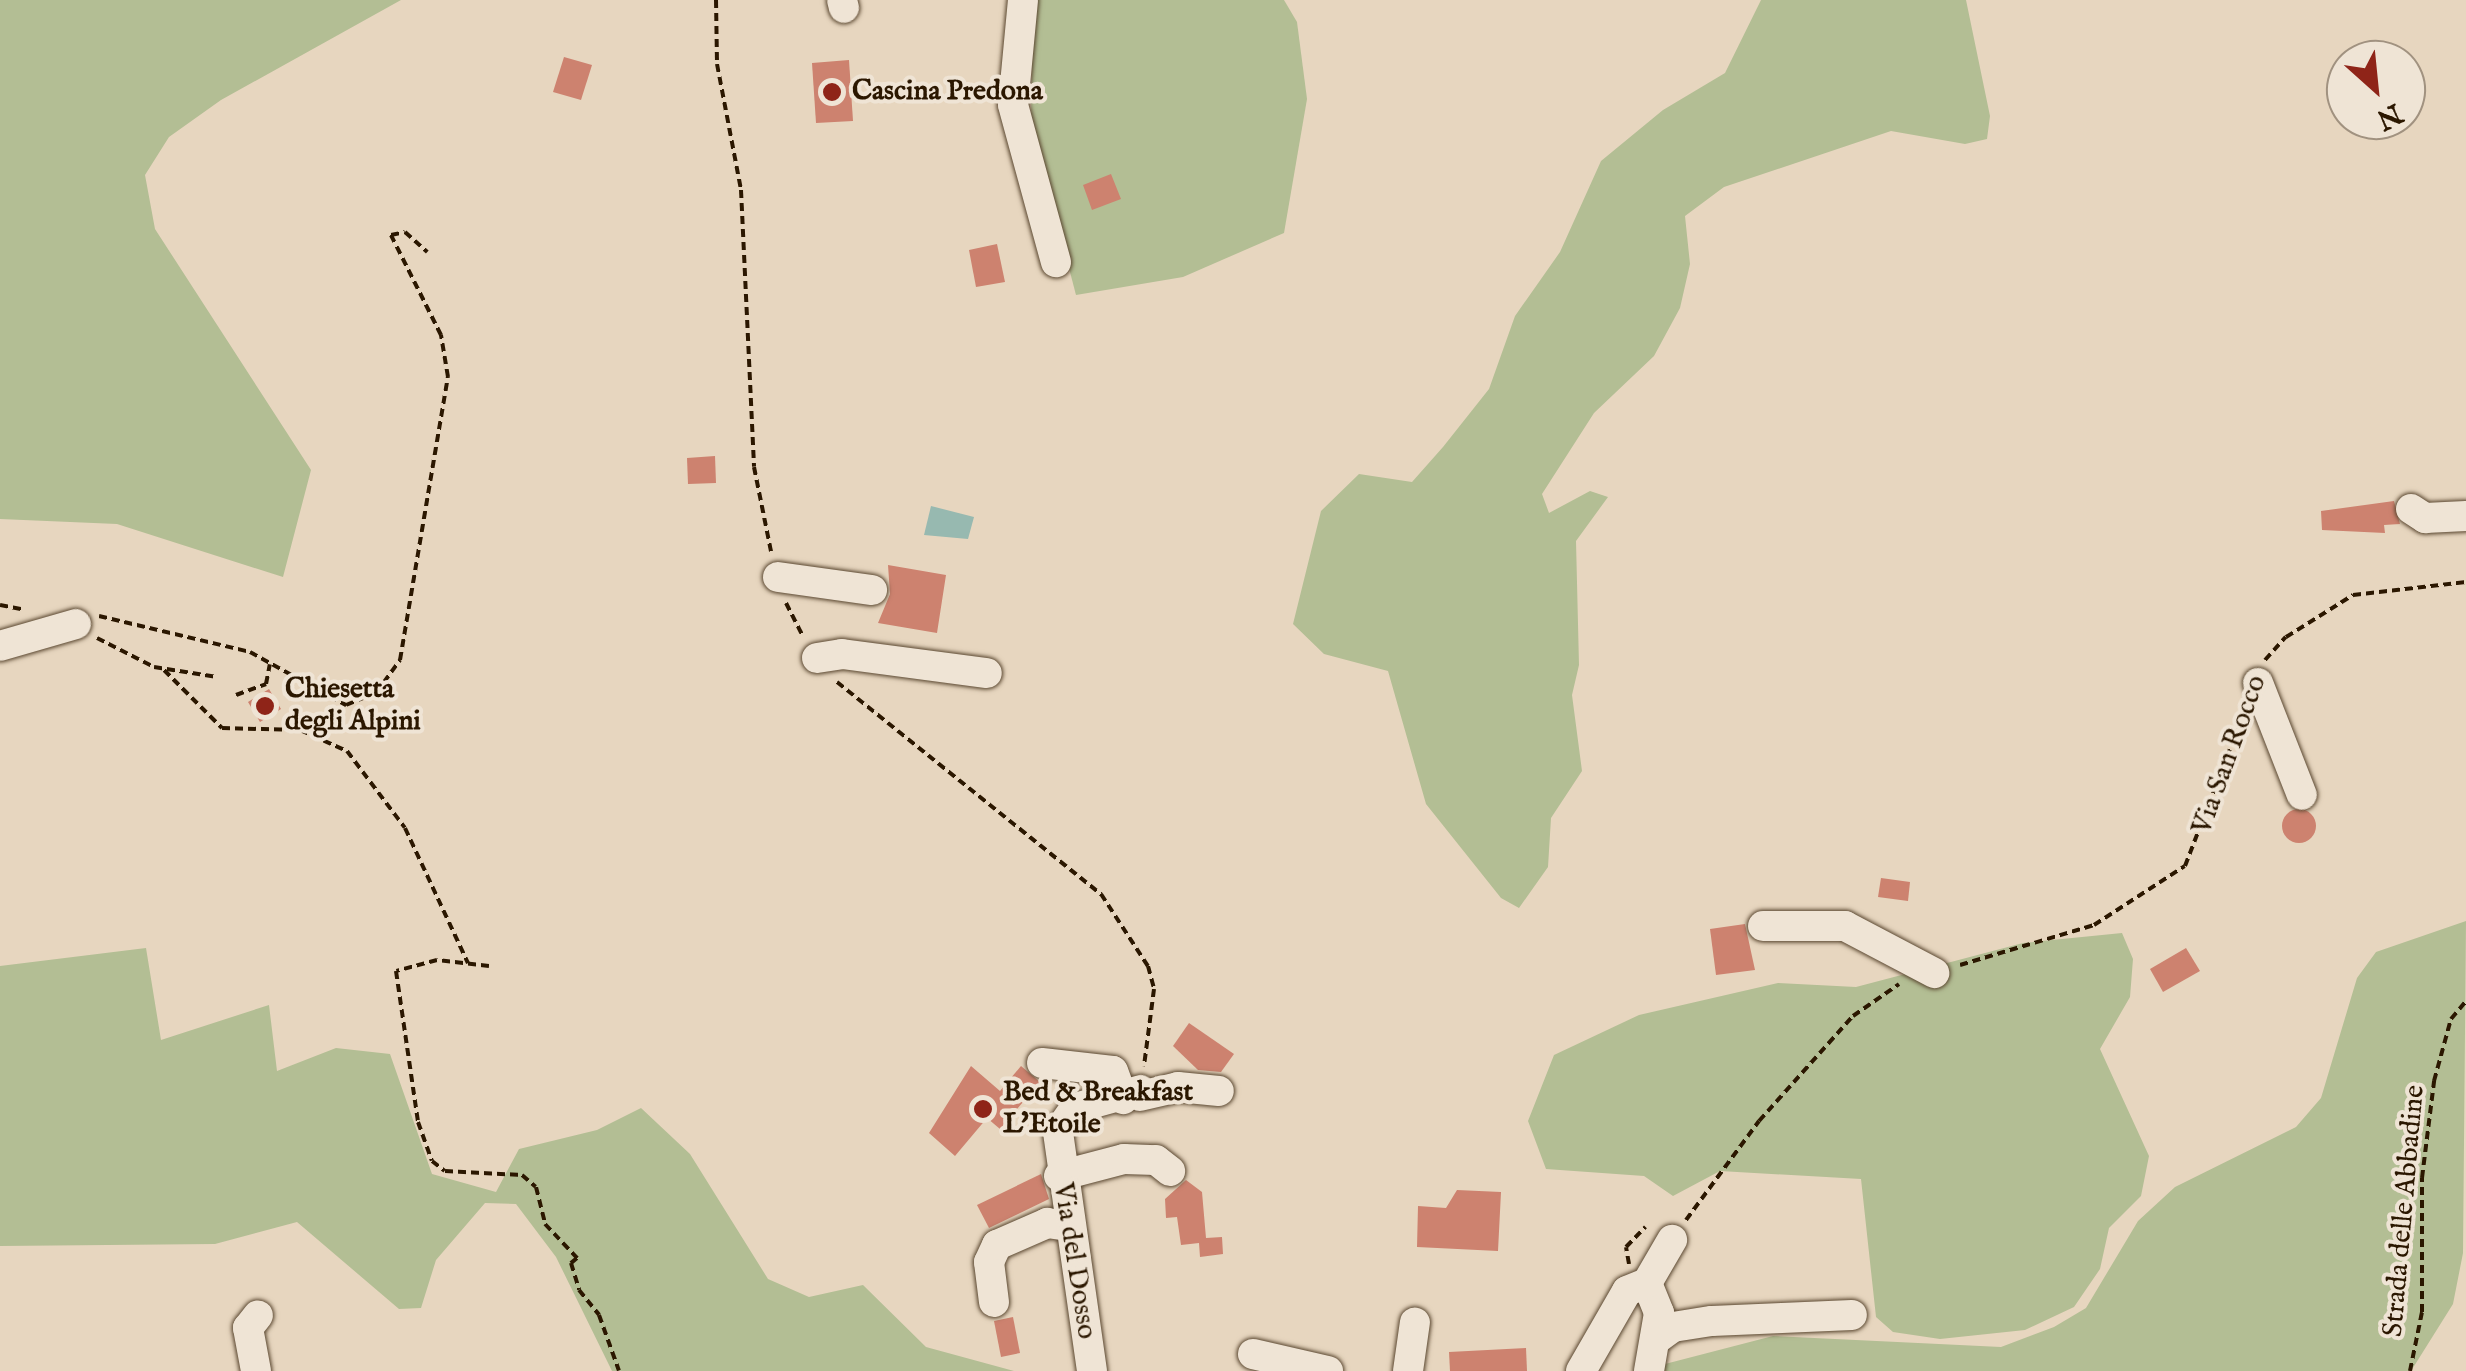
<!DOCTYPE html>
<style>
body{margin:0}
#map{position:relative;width:2466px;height:1371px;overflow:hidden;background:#e7d6bf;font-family:"IM FELL English",serif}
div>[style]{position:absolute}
.green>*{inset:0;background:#b3be94}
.water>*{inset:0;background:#97b9b0}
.building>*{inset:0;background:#cd826f}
.round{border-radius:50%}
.path>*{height:4px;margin-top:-2px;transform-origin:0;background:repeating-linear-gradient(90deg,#2b1700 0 8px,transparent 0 13px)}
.roads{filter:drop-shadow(0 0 2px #5a4730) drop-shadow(0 0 2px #5a4730)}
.minor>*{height:30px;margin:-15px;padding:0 15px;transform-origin:15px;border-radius:15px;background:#efe4d5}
.dots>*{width:28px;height:28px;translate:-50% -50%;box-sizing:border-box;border:5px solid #efe4d5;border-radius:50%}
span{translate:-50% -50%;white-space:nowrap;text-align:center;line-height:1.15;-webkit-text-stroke:8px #efe4d5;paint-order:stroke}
.poi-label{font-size:28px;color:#2b1700;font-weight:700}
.left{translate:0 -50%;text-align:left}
.street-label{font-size:28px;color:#2b1700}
.north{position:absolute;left:2326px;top:40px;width:100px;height:100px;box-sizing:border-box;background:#efe4d5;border:2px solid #a19280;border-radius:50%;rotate:153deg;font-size:28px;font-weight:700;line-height:40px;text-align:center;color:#2b1700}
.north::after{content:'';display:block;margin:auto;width:35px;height:45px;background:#8f2418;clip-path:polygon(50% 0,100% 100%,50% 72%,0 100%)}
</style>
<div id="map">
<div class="green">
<div style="clip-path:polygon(0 0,401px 0,221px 100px,169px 137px,145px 175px,155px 229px,311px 470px,283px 577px,117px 524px,0 519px)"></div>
<div style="clip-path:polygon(1033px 0,1284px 0,1297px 22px,1307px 99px,1284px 233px,1183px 277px,1076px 295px,1031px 122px)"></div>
<div style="clip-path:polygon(1761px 0,1966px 0,1990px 116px,1987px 139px,1965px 144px,1891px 131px,1724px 187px,1685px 216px,1690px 264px,1680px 308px,1654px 356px,1594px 413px,1542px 494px,1549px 513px,1590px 491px,1608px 497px,1576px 541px,1579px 665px,1572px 695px,1582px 771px,1551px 818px,1548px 867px,1519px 908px,1501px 898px,1426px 804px,1388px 671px,1324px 654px,1293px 624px,1321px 511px,1359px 474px,1412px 482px,1443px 447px,1489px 389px,1515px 316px,1560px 252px,1601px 161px,1663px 110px,1725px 73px)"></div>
<div style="clip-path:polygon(2466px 921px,2463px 1253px,2453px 1304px,2411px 1371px,1638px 1371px,1773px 1336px,2001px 1347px,2054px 1327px,2086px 1308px,2138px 1221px,2175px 1187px,2296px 1127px,2321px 1098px,2357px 978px,2376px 952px)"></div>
<div style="clip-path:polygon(2122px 933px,2133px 959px,2130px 997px,2100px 1049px,2149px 1156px,2141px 1196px,2109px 1228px,2100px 1269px,2074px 1307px,2025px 1330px,1940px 1339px,1893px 1332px,1876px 1317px,1861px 1179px,1720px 1171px,1673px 1196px,1644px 1176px,1546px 1169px,1528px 1121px,1554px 1055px,1639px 1015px,1778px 983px,1856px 987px,2023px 943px)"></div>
<div style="clip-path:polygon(146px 948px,161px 1040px,269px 1005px,277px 1071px,336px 1048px,390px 1054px,432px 1174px,496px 1192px,519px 1149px,597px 1130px,641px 1108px,690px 1154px,768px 1279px,809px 1297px,863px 1285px,926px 1347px,1014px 1371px,612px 1371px,556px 1257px,516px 1204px,485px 1203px,436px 1260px,421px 1308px,399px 1309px,297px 1222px,215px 1244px,0 1246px,0 966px)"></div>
</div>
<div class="water">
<div style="clip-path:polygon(931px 506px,974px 517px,968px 539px,924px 535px)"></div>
</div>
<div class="building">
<div style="clip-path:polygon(564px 57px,592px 65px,581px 100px,553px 92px)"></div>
<div style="clip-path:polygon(849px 60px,853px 121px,816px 123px,812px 63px)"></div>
<div style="clip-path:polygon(1111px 174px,1121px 199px,1092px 210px,1083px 185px)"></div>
<div style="clip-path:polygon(997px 244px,1005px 282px,976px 287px,969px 250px)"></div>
<div style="clip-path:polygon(715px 456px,716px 483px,688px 484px,687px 458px)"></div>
<div style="clip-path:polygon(2394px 501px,2400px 524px,2384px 525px,2385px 533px,2322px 530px,2321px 511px)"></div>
<div style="clip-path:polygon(888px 565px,946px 575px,937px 633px,878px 623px,890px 594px)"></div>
<div style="clip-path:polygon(269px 689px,281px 709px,260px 722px,248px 702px)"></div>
<div class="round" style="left:2282px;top:809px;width:34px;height:34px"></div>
<div style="clip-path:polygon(1881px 878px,1910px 882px,1908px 901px,1878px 897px)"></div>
<div style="clip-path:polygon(1745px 924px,1755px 970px,1716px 975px,1710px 929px)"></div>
<div style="clip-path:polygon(2186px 948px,2200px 971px,2163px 992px,2150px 969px)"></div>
<div style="clip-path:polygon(1189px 1023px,1234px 1054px,1221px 1072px,1198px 1070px,1173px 1046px)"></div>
<div style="clip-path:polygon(971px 1066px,1000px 1091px,1021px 1066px,1040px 1082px,1000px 1129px,987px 1118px,955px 1156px,929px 1133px)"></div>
<div style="clip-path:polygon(1041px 1174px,1049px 1199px,989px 1228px,977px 1205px)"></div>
<div style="clip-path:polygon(1186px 1180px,1202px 1192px,1206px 1238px,1222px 1237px,1223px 1254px,1200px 1257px,1199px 1243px,1181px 1245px,1177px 1217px,1166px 1218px,1165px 1199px)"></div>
<div style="clip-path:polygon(1457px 1190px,1501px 1192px,1498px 1251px,1417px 1247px,1418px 1206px,1446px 1208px)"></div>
<div style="clip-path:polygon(1013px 1317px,1020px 1353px,1001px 1357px,994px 1321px)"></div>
<div style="clip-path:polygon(1526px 1348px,1527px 1371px,1450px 1371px,1449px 1352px)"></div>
</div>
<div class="path">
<div style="left:716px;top:0;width:64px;rotate:89.1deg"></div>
<div style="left:717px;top:64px;width:128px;rotate:79.2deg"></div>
<div style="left:741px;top:190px;width:277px;rotate:87.3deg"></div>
<div style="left:754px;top:467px;width:86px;rotate:78.6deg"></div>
<div style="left:786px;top:603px;width:36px;rotate:63deg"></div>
<div style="left:0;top:605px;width:25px;rotate:11deg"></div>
<div style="left:99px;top:616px;width:155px;rotate:13.4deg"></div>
<div style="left:250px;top:652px;width:110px;rotate:28.9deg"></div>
<div style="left:346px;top:705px;width:32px;rotate:-22deg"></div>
<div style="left:376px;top:693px;width:41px;rotate:-54deg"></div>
<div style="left:400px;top:660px;width:287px;rotate:-80.4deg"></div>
<div style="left:448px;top:377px;width:43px;rotate:-99.5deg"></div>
<div style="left:441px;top:335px;width:112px;rotate:-116.6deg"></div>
<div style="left:391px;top:235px;width:14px;rotate:-12deg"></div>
<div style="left:405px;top:232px;width:30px;rotate:42deg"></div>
<div style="left:97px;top:638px;width:64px;rotate:27deg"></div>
<div style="left:154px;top:667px;width:64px;rotate:9deg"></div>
<div style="left:2265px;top:660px;width:31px;rotate:-48deg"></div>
<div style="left:2286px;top:637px;width:79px;rotate:-32.1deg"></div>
<div style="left:2353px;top:595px;width:114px;rotate:-6.6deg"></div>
<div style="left:164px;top:670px;width:82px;rotate:45deg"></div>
<div style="left:222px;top:728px;width:78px;rotate:1.5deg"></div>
<div style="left:300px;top:730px;width:51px;rotate:24.1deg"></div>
<div style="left:347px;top:751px;width:96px;rotate:53deg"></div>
<div style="left:405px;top:828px;width:149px;rotate:65deg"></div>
<div style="left:837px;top:682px;width:339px;rotate:38.8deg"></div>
<div style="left:1101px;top:894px;width:86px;rotate:56.9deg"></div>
<div style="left:1148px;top:966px;width:24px;rotate:75deg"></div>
<div style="left:1154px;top:989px;width:78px;rotate:97.4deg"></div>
<div style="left:236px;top:695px;width:32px;rotate:-20deg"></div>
<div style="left:266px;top:684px;width:20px;rotate:-79deg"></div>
<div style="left:1960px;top:965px;width:140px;rotate:-16.6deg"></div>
<div style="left:2094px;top:925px;width:108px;rotate:-33deg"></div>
<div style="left:2185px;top:866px;width:162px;rotate:-69deg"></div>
<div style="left:489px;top:966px;width:52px;rotate:-173.4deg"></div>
<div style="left:437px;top:960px;width:42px;rotate:165deg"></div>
<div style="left:396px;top:971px;width:153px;rotate:81.7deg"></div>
<div style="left:418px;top:1122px;width:41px;rotate:70.3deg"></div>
<div style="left:432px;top:1161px;width:16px;rotate:38deg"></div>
<div style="left:445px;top:1171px;width:77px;rotate:3deg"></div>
<div style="left:522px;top:1175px;width:18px;rotate:41deg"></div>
<div style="left:536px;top:1187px;width:38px;rotate:76deg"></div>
<div style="left:545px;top:1224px;width:47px;rotate:46.7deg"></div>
<div style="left:577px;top:1258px;width:8px;rotate:140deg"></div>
<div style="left:571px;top:1263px;width:28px;rotate:73deg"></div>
<div style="left:579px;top:1290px;width:32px;rotate:51deg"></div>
<div style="left:599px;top:1315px;width:59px;rotate:70.3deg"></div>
<div style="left:1686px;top:1220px;width:123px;rotate:-53.6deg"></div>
<div style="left:1759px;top:1121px;width:141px;rotate:-48.2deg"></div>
<div style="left:1853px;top:1016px;width:56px;rotate:-34.8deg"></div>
<div style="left:1629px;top:1264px;width:17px;rotate:-100deg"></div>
<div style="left:1626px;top:1247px;width:28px;rotate:-46deg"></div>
<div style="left:2410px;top:1371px;width:60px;rotate:-78.5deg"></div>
<div style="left:2422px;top:1312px;width:134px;rotate:-90deg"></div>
<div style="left:2422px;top:1178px;width:98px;rotate:-82.9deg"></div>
<div style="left:2434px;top:1081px;width:64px;rotate:-74.7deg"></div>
<div style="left:2451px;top:1019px;width:23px;rotate:-50deg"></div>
</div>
<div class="roads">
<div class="minor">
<div style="left:842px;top:0;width:8px;rotate:76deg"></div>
<div style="left:1023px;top:0;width:105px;rotate:95.4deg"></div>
<div style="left:1013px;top:105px;width:163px;rotate:74.7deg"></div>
<div style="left:2411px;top:509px;width:17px;rotate:33deg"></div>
<div style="left:2425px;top:518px;width:41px;rotate:-2.8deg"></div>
<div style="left:778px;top:577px;width:95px;rotate:7.9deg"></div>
<div style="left:0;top:646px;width:79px;rotate:-16.1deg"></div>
<div style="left:817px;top:658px;width:25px;rotate:-9deg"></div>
<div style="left:842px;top:654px;width:146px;rotate:7.5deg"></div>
<div style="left:2258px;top:683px;width:120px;rotate:68.6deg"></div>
<div style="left:1763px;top:926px;width:82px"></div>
<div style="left:1845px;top:926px;width:101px;rotate:27.8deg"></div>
<div style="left:1042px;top:1063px;width:71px;rotate:6.4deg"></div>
<div style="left:1113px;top:1071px;width:30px;rotate:70deg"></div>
<div style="left:1140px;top:1096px;width:39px;rotate:-13deg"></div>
<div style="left:1178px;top:1087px;width:41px;rotate:5.6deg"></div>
<div style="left:1059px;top:1176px;width:67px;rotate:-14.7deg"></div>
<div style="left:1124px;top:1159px;width:32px;rotate:2deg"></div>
<div style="left:1156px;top:1160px;width:18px;rotate:38deg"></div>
<div style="left:1647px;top:1283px;width:32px;rotate:68deg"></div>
<div style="left:1659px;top:1313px;width:59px;rotate:99.8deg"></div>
<div style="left:1647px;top:1283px;width:50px;rotate:-59.8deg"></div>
<div style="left:994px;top:1302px;width:40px;rotate:-97.1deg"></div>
<div style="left:989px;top:1262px;width:19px;rotate:-65deg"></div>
<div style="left:997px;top:1245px;width:55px;rotate:-23.7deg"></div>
<div style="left:1047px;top:1223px;width:21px;rotate:8deg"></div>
<div style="left:1655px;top:1340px;width:22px;rotate:-36deg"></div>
<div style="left:1673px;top:1327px;width:39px;rotate:-9deg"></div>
<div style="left:1712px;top:1321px;width:140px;rotate:-2.5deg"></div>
<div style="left:1253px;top:1354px;width:77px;rotate:12.8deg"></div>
<div style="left:256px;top:1371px;width:44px;rotate:-100.5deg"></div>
<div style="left:248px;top:1328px;width:16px;rotate:-52deg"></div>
<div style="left:1092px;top:1371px;width:241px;rotate:-98.1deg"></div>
<div style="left:1058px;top:1132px;width:29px;rotate:-55deg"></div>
<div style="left:1075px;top:1108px;width:68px;rotate:-15.3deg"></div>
<div style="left:1408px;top:1371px;width:49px;rotate:-81.9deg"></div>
<div style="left:1581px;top:1371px;width:92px;rotate:-60.1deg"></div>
<div style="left:1627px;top:1291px;width:22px;rotate:-22deg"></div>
</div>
</div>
<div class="dots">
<div style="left:832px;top:92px;background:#8f2418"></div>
<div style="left:265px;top:706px;background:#8f2418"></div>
<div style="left:983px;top:1109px;background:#8f2418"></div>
</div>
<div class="poi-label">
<span class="left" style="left:852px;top:92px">Cascina Predona</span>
<span class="left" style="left:285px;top:706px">Chiesetta<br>degli Alpini</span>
<span class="left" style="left:1003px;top:1109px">Bed &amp; Breakfast<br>L'Etoile</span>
</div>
<div class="street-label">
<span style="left:2230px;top:755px;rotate:-70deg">Via San Rocco</span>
<span style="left:2405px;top:1211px;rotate:-85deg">Strada delle Abbadine</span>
<span style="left:1074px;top:1261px;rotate:81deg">Via del Dosso</span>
</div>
<div class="north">N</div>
</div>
